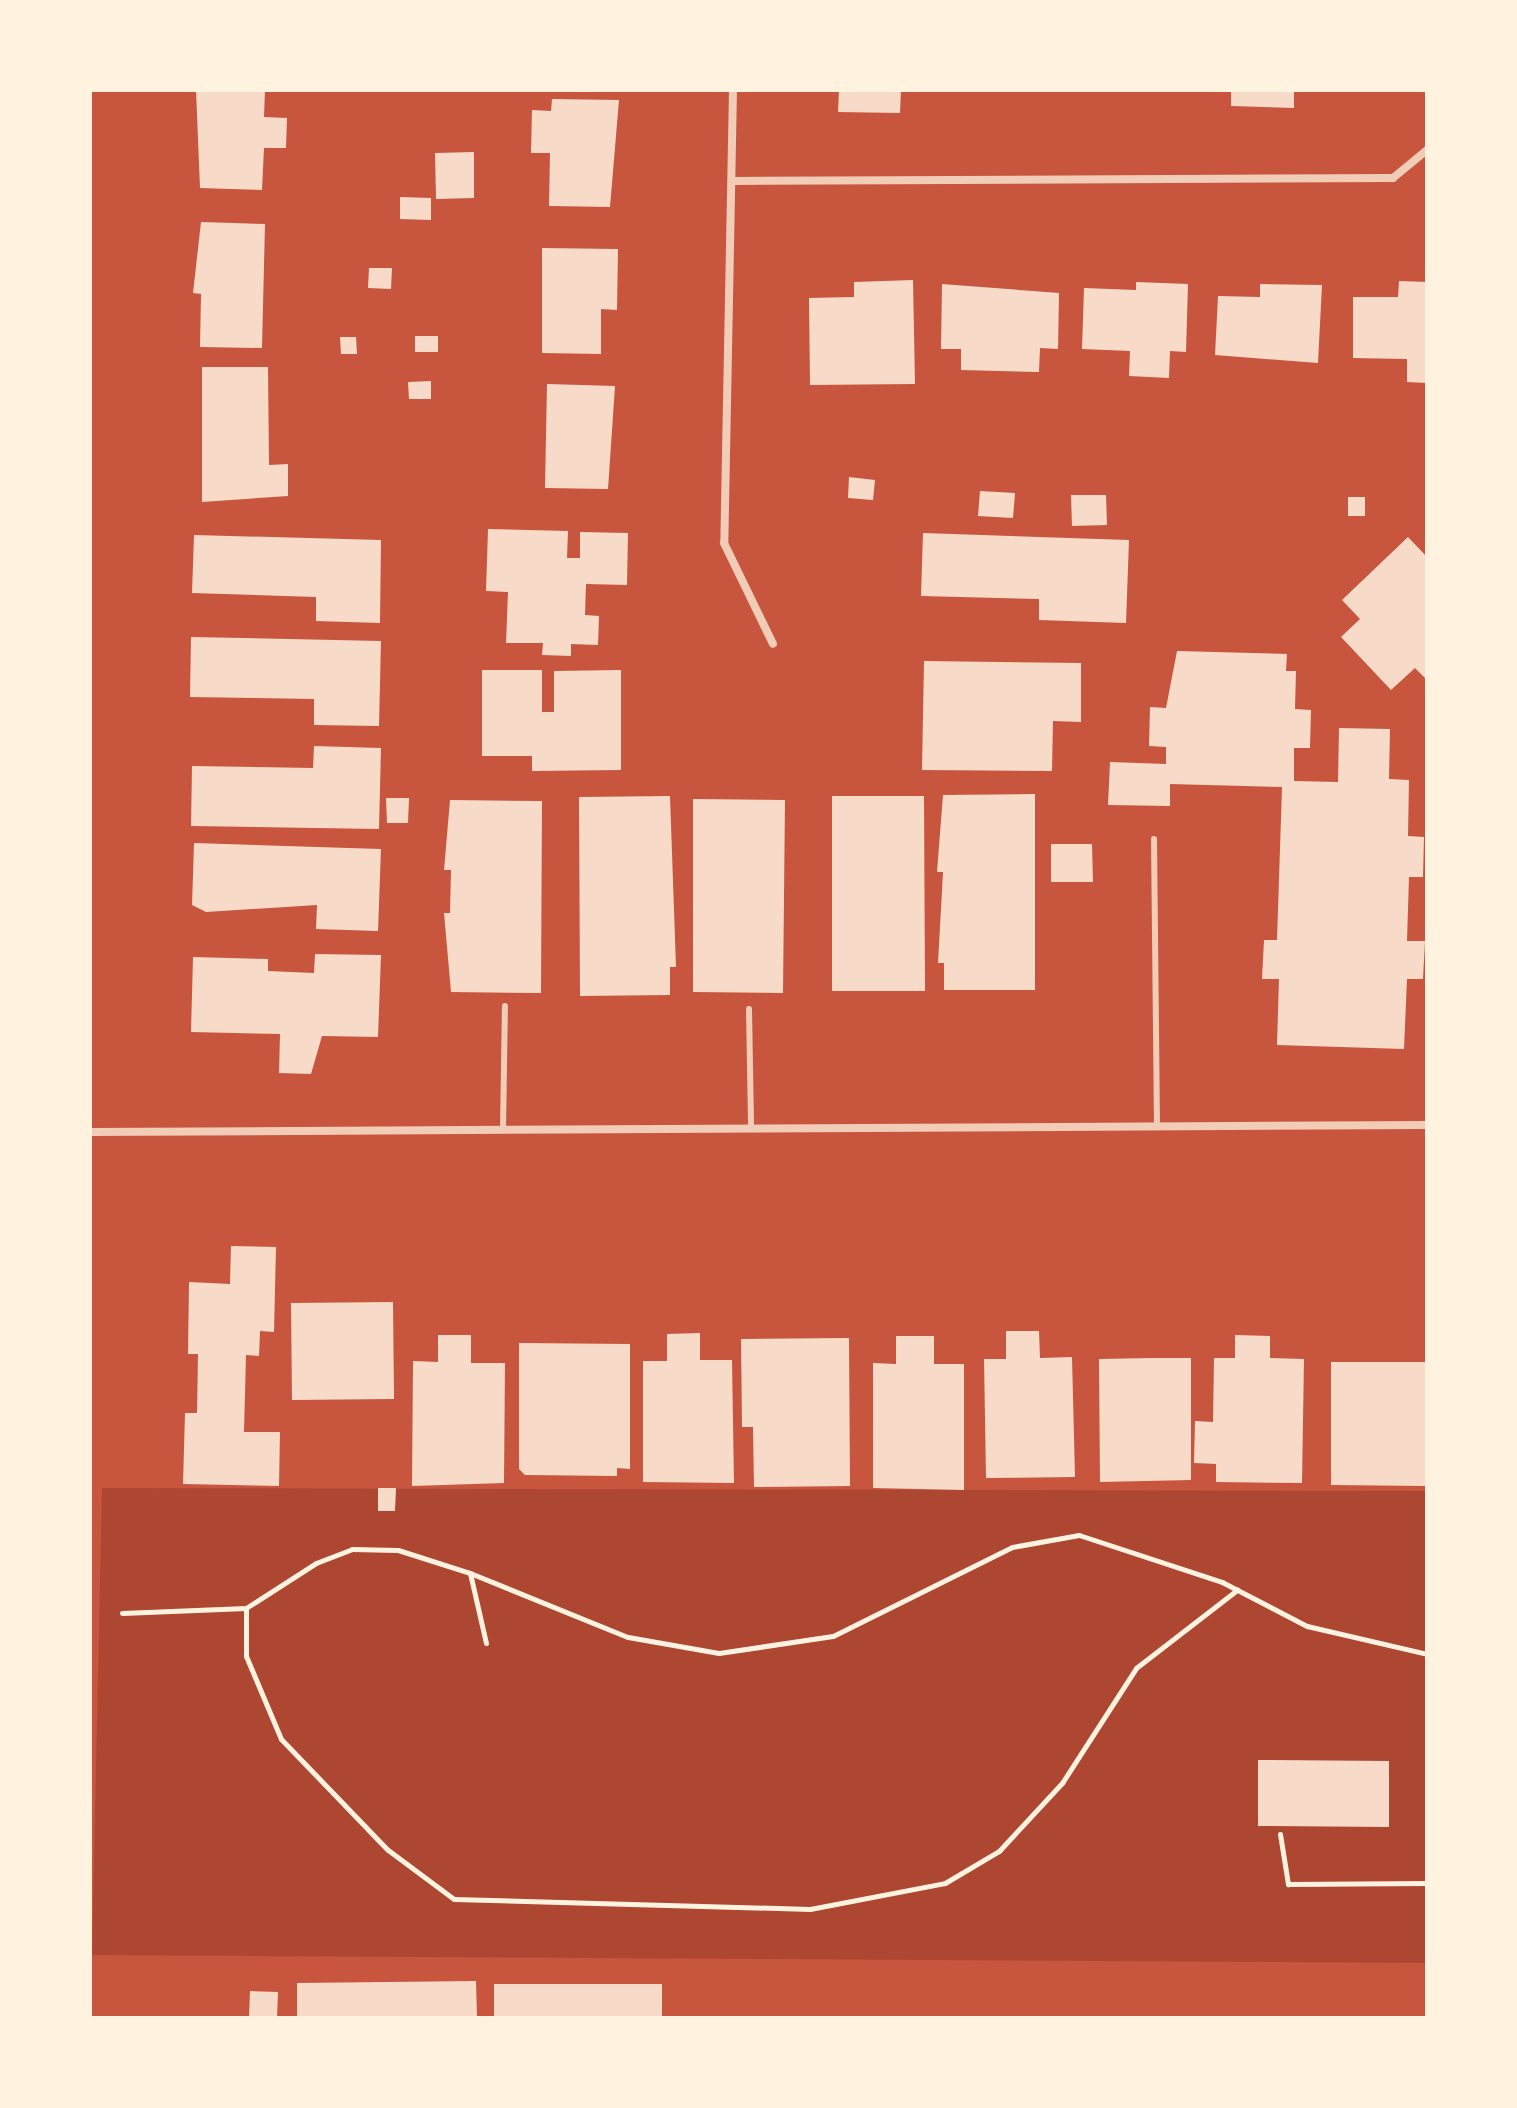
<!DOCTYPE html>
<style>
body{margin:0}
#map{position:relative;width:1517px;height:2108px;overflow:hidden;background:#c8553d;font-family:"Public Sans",sans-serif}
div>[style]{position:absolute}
.green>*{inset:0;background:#ae4732}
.building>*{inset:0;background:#f7dbc8}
.path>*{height:5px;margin:-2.5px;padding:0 2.5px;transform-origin:2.5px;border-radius:2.5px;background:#fff3e0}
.service>*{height:6px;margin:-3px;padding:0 3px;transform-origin:3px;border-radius:3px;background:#f1ccb7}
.minor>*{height:8px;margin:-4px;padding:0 4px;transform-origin:4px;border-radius:4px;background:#f1ccb7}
span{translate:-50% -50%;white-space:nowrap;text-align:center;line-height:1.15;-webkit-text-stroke:6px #fff3e0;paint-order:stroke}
.frame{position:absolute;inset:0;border:92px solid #fff3e0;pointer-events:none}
</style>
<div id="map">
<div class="green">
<div style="clip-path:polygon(102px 1488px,1427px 1491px,1427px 1963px,92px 1955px)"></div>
</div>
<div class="building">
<div style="clip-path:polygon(196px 90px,265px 90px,264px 117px,287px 118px,286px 148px,264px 148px,262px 190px,200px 188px)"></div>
<div style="clip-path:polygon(839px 90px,901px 90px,900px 113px,838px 112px)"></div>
<div style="clip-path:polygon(1231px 90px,1294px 90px,1294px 108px,1231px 106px)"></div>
<div style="clip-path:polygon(552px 99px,619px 100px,610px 207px,549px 206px,550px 153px,531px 153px,532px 110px,551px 111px)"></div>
<div style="clip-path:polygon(474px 152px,474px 198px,436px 199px,435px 153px)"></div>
<div style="clip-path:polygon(400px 197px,431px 198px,431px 220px,400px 219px)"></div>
<div style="clip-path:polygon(201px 222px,265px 224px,262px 348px,200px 347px,201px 294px,193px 293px)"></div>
<div style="clip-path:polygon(542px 248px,618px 249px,617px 310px,601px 309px,601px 354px,542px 353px)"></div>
<div style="clip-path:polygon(369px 268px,392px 268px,391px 289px,368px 288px)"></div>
<div style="clip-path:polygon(913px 280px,915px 384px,810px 385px,809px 298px,854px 297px,854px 282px)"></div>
<div style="clip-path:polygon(1399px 281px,1427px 282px,1427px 383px,1407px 382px,1407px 359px,1353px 358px,1353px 297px,1398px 297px)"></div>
<div style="clip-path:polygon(1136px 282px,1188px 284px,1186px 352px,1170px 351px,1169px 378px,1129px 376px,1130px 351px,1082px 349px,1084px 288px,1136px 290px)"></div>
<div style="clip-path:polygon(942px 284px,1059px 293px,1058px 349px,1040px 348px,1039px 372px,961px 370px,961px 349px,941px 349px)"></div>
<div style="clip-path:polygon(1260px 284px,1322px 285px,1318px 363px,1215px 355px,1218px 296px,1260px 297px)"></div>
<div style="clip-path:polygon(415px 336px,438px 336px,438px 352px,415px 352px)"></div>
<div style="clip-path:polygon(340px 337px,356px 337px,357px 354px,341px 354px)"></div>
<div style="clip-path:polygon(202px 367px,268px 367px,269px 465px,288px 464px,288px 496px,202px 502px)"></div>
<div style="clip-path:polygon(431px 381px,431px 399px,409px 399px,408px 382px)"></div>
<div style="clip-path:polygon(547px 384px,615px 386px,608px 489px,545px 488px)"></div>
<div style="clip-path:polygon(849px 477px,875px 480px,873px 500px,848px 498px)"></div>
<div style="clip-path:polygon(980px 491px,1015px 493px,1013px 518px,978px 516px)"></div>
<div style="clip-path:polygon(1071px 495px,1106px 495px,1107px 525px,1072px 526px)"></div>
<div style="clip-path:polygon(1348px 497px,1365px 497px,1365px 516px,1348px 516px)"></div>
<div style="clip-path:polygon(488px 529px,568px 531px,567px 558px,580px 558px,580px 532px,628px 533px,627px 585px,586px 584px,585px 615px,599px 616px,598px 645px,571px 644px,571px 656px,542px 655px,543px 643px,506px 643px,508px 592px,486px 591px)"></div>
<div style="clip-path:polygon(923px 533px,1129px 540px,1126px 623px,1039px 620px,1039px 599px,921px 596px)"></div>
<div style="clip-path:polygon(194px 535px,381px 540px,380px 623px,316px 621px,316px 597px,192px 593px)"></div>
<div style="clip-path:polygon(1408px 537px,1427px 557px,1427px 680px,1415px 668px,1391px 690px,1341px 637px,1360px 619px,1342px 600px)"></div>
<div style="clip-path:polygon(191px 637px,381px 641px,379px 726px,314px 725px,314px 699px,190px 697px)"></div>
<div style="clip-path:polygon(1177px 651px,1287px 654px,1286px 671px,1296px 671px,1295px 709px,1311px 710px,1310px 748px,1294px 748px,1294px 781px,1338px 782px,1339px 728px,1390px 729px,1389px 779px,1409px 780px,1408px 836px,1424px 837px,1423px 877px,1409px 877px,1407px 941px,1425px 941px,1423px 979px,1407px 979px,1404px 1049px,1277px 1045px,1279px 979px,1262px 979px,1264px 940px,1277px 940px,1282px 787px,1170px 784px,1170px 806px,1108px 805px,1110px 762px,1166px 764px,1166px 747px,1149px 746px,1150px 707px,1166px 708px)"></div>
<div style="clip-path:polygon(924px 661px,1081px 663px,1081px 722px,1053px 721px,1052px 771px,922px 770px)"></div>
<div style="clip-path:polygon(482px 670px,542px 670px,542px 712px,554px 712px,554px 671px,621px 670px,621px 770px,532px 771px,532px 756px,482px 756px)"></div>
<div style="clip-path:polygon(314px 746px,381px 748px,379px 829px,191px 826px,192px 766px,313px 768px)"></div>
<div style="clip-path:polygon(1035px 794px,1035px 990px,944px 990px,944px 963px,938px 963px,943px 872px,937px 872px,943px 795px)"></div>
<div style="clip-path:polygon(670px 796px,676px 967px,670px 967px,670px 995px,580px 996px,579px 797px)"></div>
<div style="clip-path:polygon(832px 796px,924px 796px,925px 991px,832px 991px)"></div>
<div style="clip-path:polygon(386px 798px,409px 798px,408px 823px,387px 823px)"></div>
<div style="clip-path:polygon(693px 799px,785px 800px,783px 993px,693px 992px)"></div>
<div style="clip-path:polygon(450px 800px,542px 801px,541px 993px,451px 992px,444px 913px,450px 913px,451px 870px,444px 870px)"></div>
<div style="clip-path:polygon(194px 843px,381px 849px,378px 931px,316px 929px,317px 905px,206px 912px,192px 905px)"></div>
<div style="clip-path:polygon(1051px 844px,1092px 844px,1093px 882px,1051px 882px)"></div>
<div style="clip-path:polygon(315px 954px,381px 955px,378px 1037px,322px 1036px,311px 1074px,279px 1073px,280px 1034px,191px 1032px,193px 957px,268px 959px,268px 971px,314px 973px)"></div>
<div style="clip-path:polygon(231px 1246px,276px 1247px,274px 1332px,260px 1331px,259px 1356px,246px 1355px,244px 1432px,280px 1432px,279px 1486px,183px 1484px,185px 1413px,197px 1413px,198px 1354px,188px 1354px,189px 1282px,230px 1284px)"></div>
<div style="clip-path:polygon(393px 1302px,394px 1399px,292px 1400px,291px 1303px)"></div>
<div style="clip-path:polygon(1006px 1331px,1039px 1331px,1040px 1358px,1072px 1357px,1075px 1477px,986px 1478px,984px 1359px,1006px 1359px)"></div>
<div style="clip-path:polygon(700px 1333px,700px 1360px,732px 1360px,734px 1483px,643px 1482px,643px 1361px,667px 1361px,667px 1334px)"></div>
<div style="clip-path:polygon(438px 1335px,471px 1335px,471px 1363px,505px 1363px,504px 1483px,412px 1486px,413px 1361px,438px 1362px)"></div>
<div style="clip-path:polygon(1235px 1335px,1270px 1336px,1270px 1358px,1304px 1359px,1302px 1483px,1216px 1482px,1216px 1464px,1194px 1463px,1195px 1421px,1213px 1422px,1214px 1358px,1235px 1358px)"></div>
<div style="clip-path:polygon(896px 1336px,934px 1336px,934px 1364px,964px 1364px,964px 1490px,873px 1488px,873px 1363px,896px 1364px)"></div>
<div style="clip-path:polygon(849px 1338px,850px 1486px,754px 1487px,753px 1427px,742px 1427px,741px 1339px)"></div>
<div style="clip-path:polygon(519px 1343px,630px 1344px,630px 1469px,617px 1468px,617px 1476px,525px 1475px,519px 1469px)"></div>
<div style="clip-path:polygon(1152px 1358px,1191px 1358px,1191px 1480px,1100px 1482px,1099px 1359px)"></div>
<div style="clip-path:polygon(1331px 1362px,1425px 1362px,1425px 1486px,1331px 1485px)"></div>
<div style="clip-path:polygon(378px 1488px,396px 1488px,395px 1511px,378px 1511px)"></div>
<div style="clip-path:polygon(1258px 1760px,1389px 1761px,1389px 1827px,1258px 1826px)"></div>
<div style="clip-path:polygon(476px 1981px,477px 2018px,297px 2018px,297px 1983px)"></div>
<div style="clip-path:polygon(494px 1984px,662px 1984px,662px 2018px,494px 2018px)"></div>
<div style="clip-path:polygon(250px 1991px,278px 1992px,277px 2018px,249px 2018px)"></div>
</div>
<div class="path">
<div style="left:246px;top:1608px;width:48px;rotate:90deg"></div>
<div style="left:246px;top:1656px;width:90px;rotate:67.1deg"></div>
<div style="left:281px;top:1739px;width:154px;rotate:46.1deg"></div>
<div style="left:388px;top:1850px;width:82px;rotate:36.6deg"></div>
<div style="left:454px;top:1899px;width:356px;rotate:1.6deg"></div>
<div style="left:810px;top:1909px;width:137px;rotate:-10.9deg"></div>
<div style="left:945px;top:1883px;width:63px;rotate:-30.7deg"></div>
<div style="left:999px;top:1851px;width:93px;rotate:-47.2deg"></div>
<div style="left:1062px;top:1783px;width:137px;rotate:-57.2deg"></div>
<div style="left:1136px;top:1668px;width:128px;rotate:-37.7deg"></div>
<div style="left:122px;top:1613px;width:124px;rotate:-2.3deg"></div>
<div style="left:246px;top:1608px;width:83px;rotate:-32.7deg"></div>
<div style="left:316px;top:1563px;width:39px;rotate:-21deg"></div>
<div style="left:352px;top:1549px;width:46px;rotate:1.2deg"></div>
<div style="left:398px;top:1550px;width:76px;rotate:17.7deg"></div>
<div style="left:486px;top:1643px;width:72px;rotate:-102.9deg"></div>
<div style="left:470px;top:1573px;width:170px;rotate:22.1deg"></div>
<div style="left:628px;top:1637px;width:92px;rotate:10deg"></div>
<div style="left:719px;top:1653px;width:115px;rotate:-8.5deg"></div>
<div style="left:833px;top:1636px;width:200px;rotate:-26.4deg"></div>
<div style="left:1012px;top:1547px;width:68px;rotate:-10.2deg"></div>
<div style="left:1079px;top:1535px;width:151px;rotate:18.2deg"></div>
<div style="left:1222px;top:1582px;width:96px;rotate:27.4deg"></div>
<div style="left:1307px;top:1626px;width:123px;rotate:13.1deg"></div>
<div style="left:1280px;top:1834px;width:51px;rotate:80.9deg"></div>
<div style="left:1288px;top:1884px;width:139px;rotate:-0.4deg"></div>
</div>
<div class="service">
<div style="left:1154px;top:839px;width:287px;rotate:89.4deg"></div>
<div style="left:749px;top:1009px;width:119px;rotate:89deg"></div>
<div style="left:503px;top:1130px;width:124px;rotate:-89.1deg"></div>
</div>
<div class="minor">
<div style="left:733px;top:90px;width:453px;rotate:91.1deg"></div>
<div style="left:724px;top:543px;width:112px;rotate:64.1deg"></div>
<div style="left:733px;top:181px;width:660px;rotate:-0.26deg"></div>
<div style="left:1393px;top:178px;width:44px;rotate:-39.5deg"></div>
<div style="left:90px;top:1132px;width:1337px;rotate:-0.3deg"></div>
</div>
<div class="frame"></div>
</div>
